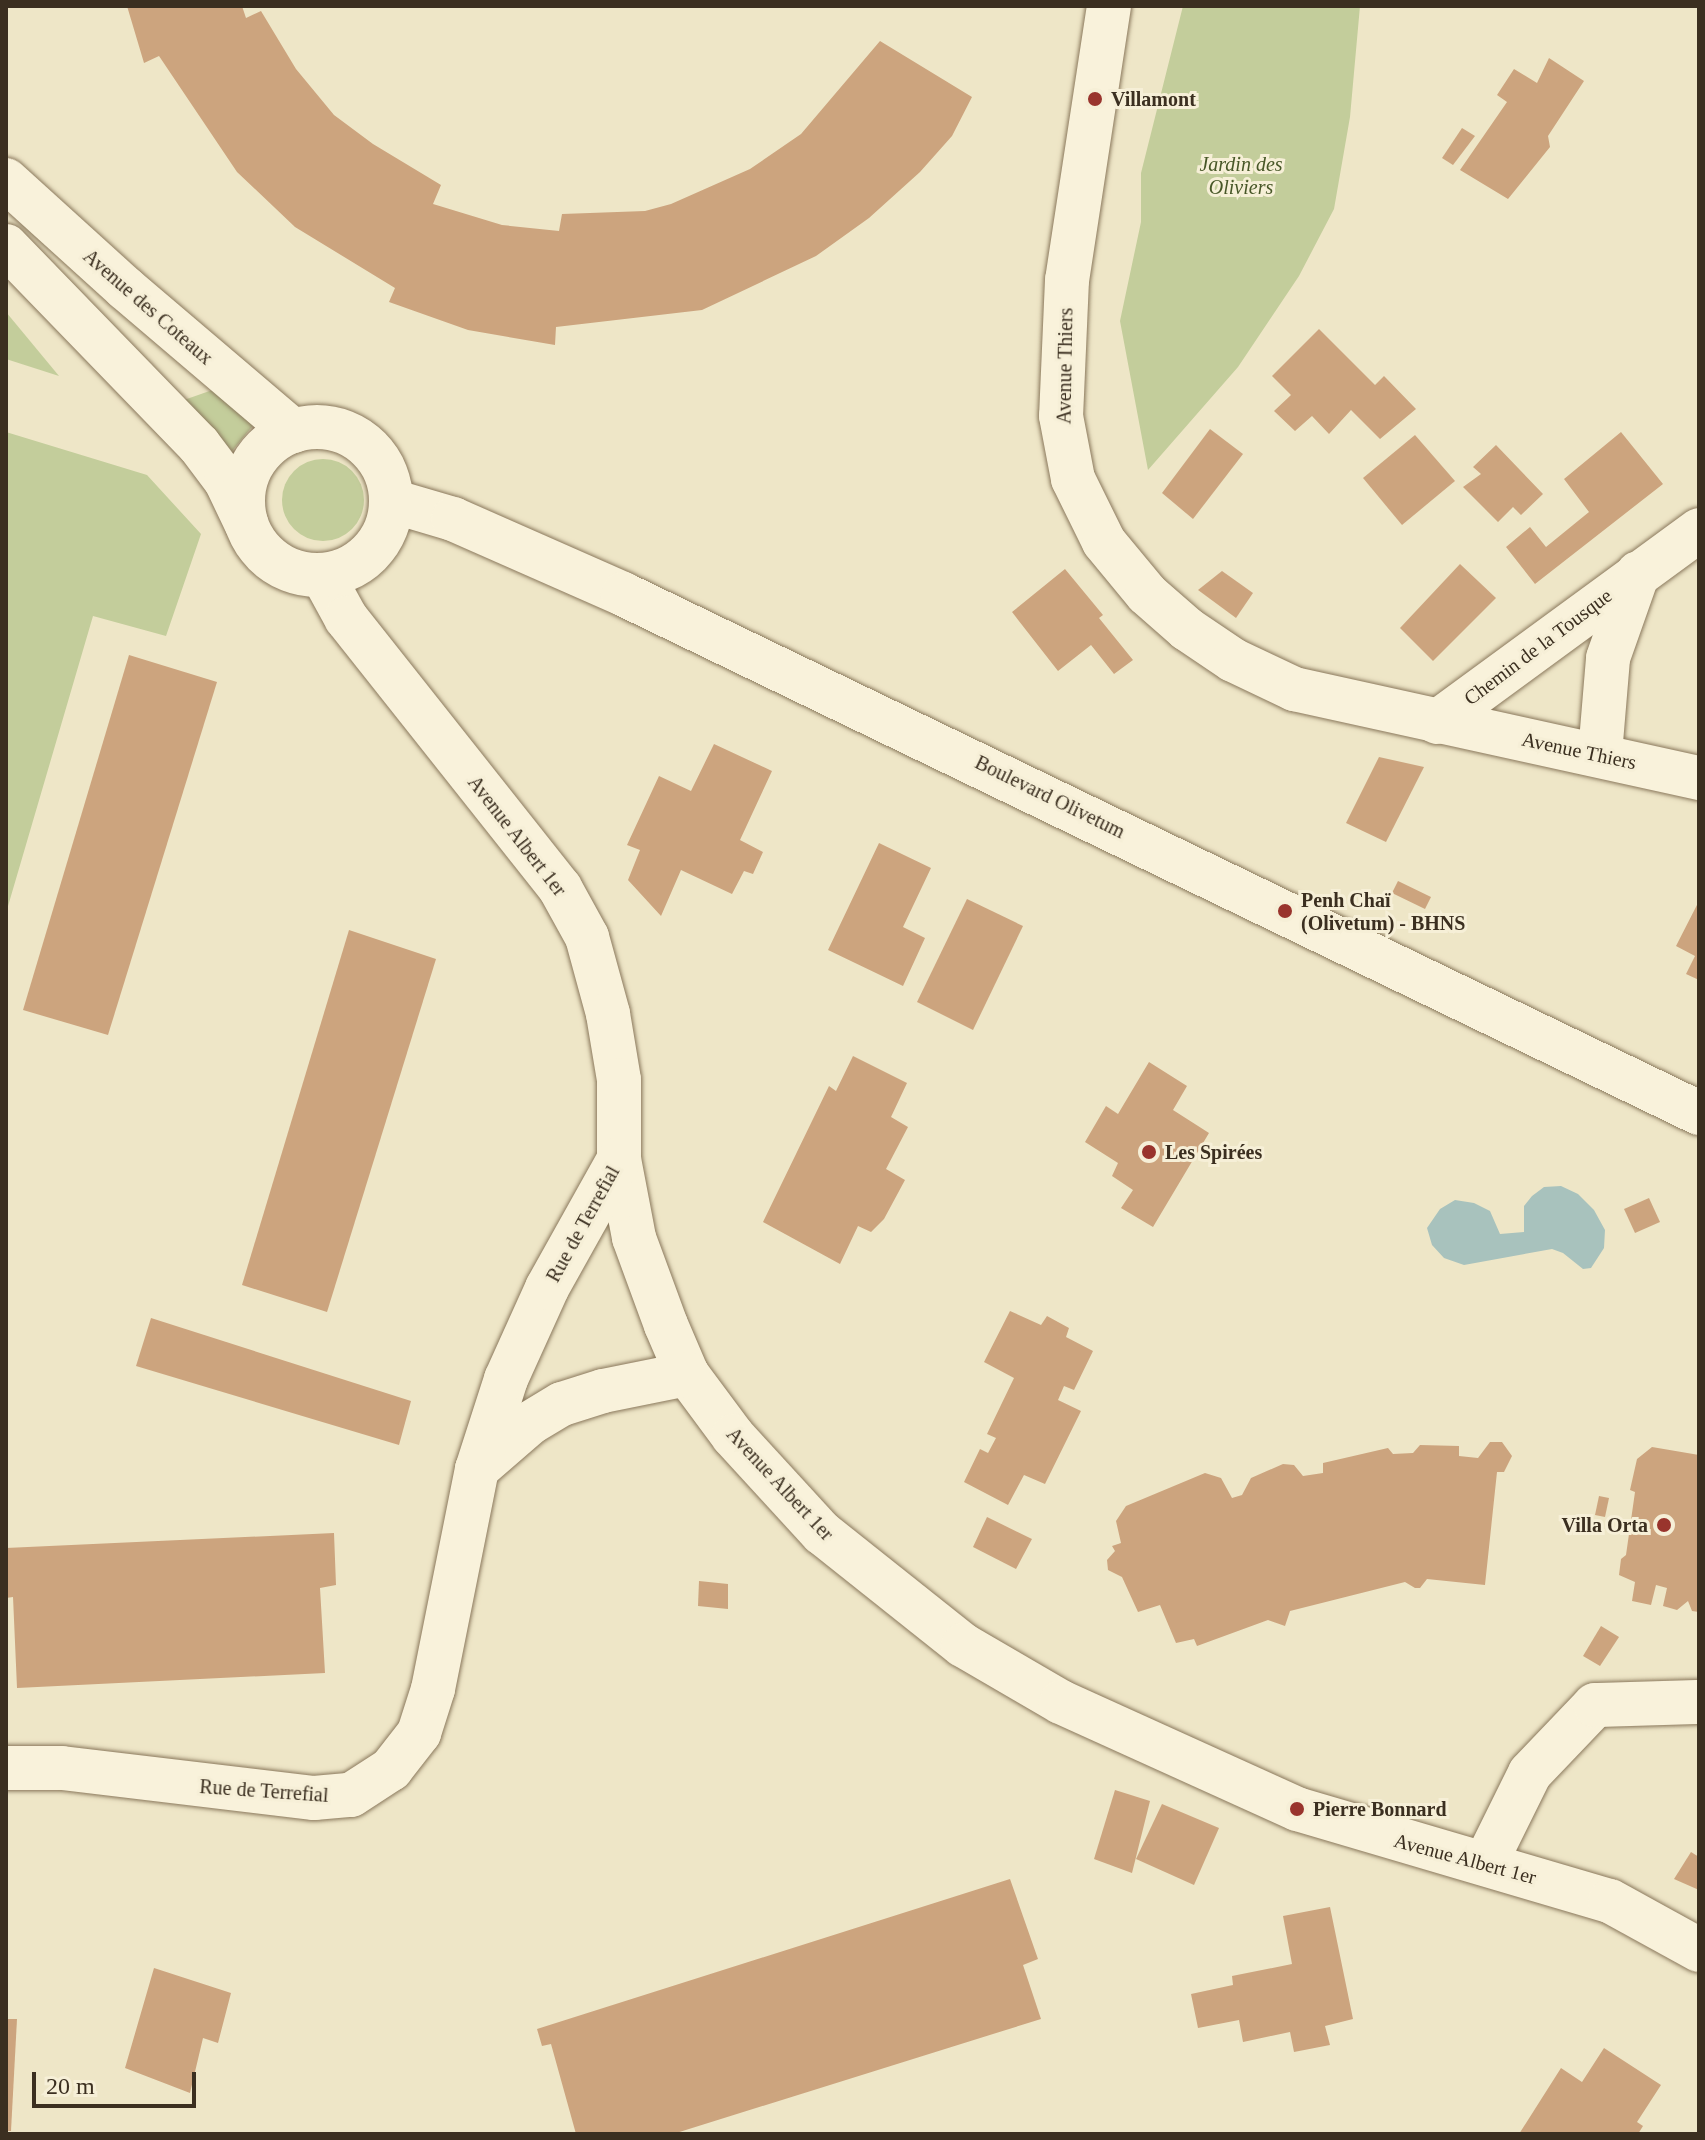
<!DOCTYPE html>
<meta charset="utf-8">
<style>
body{margin:0}
#map{position:relative;width:1705px;height:2140px;overflow:hidden;background:#eee6c7;font-family:"Times New Roman",serif}
div>[style]{position:absolute}
.green>*{inset:0;background:#c3cd9b}
.round{border-radius:50%}
.water>*{inset:0;background:#a8c2bd}
.building>*{inset:0;background:#cca47e}
.roads{filter:drop-shadow(0 0 2px #8a785c) drop-shadow(0 0 2px #8a785c)}
.street>*{height:44px;margin:-22px;padding:0 22px;transform-origin:22px;border-radius:22px;background:#f9f2db}
.secondary>*{height:44px;margin:-22px;padding:0 22px;transform-origin:22px;border-radius:22px;background:#f9f2db}
.secondary>.ring{margin:-22px;padding:0;box-sizing:content-box;background:none;border:44px solid #f9f2db;border-radius:50%}
.dots>*{width:22px;height:22px;translate:-50% -50%;box-sizing:border-box;border:4px solid #f6efd7;border-radius:50%}
span{translate:-50% -50%;white-space:nowrap;text-align:center;line-height:1.15;-webkit-text-stroke:6px #f6efd7;paint-order:stroke}
.poi-label{font-size:20px;color:#3b2f20;font-weight:700}
.left{translate:0 -50%;text-align:left}
.right{translate:-100% -50%;text-align:right}
.park-label{font-size:20px;color:#475727;font-style:italic}
.street-label{font-size:20px;color:#3b2f20}
.frame{position:absolute;inset:0;border:8px solid #3b2f20;pointer-events:none}
.scale{position:absolute;left:32px;top:2072px;width:164px;height:36px;box-sizing:border-box;border:4px solid #3b2f20;border-top:0;padding-left:10px;font-size:24px;line-height:28px;white-space:nowrap;color:#3b2f20;-webkit-text-stroke:6px #f6efd7;paint-order:stroke}
</style>
<div id="map">
<div class="green">
<div style="clip-path:polygon(1183px 6px,1360px 6px,1350px 117px,1334px 209px,1299px 276px,1238px 367px,1148px 470px,1120px 321px,1141px 222px,1141px 173px)"></div>
<div style="clip-path:polygon(6px 312px,59px 376px,6px 359px)"></div>
<div style="clip-path:polygon(218px 388px,259px 418px,232px 451px,184px 400px)"></div>
<div style="clip-path:polygon(6px 432px,147px 475px,201px 534px,166px 636px,93px 616px,6px 913px)"></div>
<div class="round" style="left:282px;top:459px;width:82px;height:82px"></div>
</div>
<div class="water">
<div style="clip-path:polygon(1561px 1186px,1578px 1194px,1594px 1210px,1605px 1230px,1604px 1248px,1591px 1268px,1583px 1269px,1563px 1253px,1552px 1249px,1464px 1265px,1444px 1258px,1432px 1245px,1427px 1228px,1440px 1209px,1455px 1200px,1474px 1203px,1490px 1211px,1500px 1234px,1524px 1232px,1524px 1206px,1532px 1196px,1544px 1187px)"></div>
</div>
<div class="building">
<div style="clip-path:polygon(127px 6px,242px 6px,246px 18px,261px 11px,296px 69px,334px 115px,373px 144px,441px 185px,433px 204px,502px 225px,559px 231px,562px 214px,645px 211px,671px 204px,750px 169px,801px 134px,880px 41px,972px 97px,952px 136px,920px 172px,869px 218px,816px 256px,702px 310px,556px 327px,555px 345px,468px 330px,389px 302px,395px 288px,295px 227px,237px 172px,159px 56px,144px 63px)"></div>
<div style="clip-path:polygon(1549px 58px,1584px 81px,1548px 136px,1550px 147px,1508px 199px,1460px 170px,1507px 102px,1497px 95px,1514px 69px,1537px 83px)"></div>
<div style="clip-path:polygon(1462px 128px,1475px 136px,1453px 165px,1442px 158px)"></div>
<div style="clip-path:polygon(1319px 329px,1375px 385px,1384px 376px,1416px 409px,1380px 439px,1351px 410px,1329px 434px,1312px 416px,1295px 431px,1274px 411px,1291px 395px,1272px 376px)"></div>
<div style="clip-path:polygon(1210px 429px,1243px 454px,1193px 519px,1162px 493px)"></div>
<div style="clip-path:polygon(1621px 432px,1663px 484px,1535px 584px,1506px 547px,1530px 527px,1546px 547px,1589px 512px,1564px 479px)"></div>
<div style="clip-path:polygon(1415px 435px,1455px 481px,1402px 525px,1363px 478px)"></div>
<div style="clip-path:polygon(1496px 445px,1543px 494px,1521px 515px,1513px 507px,1498px 522px,1463px 487px,1481px 474px,1473px 467px)"></div>
<div style="clip-path:polygon(1460px 564px,1496px 598px,1433px 661px,1400px 628px)"></div>
<div style="clip-path:polygon(1065px 569px,1103px 615px,1099px 618px,1133px 660px,1114px 674px,1091px 645px,1058px 671px,1012px 612px)"></div>
<div style="clip-path:polygon(1222px 571px,1253px 593px,1236px 618px,1198px 590px)"></div>
<div style="clip-path:polygon(129px 655px,217px 682px,108px 1035px,23px 1010px)"></div>
<div style="clip-path:polygon(714px 744px,772px 771px,740px 840px,763px 852px,753px 874px,744px 871px,732px 894px,681px 870px,661px 916px,628px 880px,640px 850px,627px 845px,659px 776px,691px 791px)"></div>
<div style="clip-path:polygon(1379px 757px,1424px 767px,1386px 842px,1346px 823px)"></div>
<div style="clip-path:polygon(879px 843px,931px 868px,903px 927px,925px 938px,903px 986px,828px 950px)"></div>
<div style="clip-path:polygon(1398px 881px,1431px 897px,1425px 909px,1392px 893px)"></div>
<div style="clip-path:polygon(967px 899px,1023px 926px,973px 1030px,917px 1002px)"></div>
<div style="clip-path:polygon(1699px 901px,1699px 980px,1686px 974px,1695px 956px,1676px 946px)"></div>
<div style="clip-path:polygon(349px 930px,436px 959px,327px 1312px,242px 1285px)"></div>
<div style="clip-path:polygon(853px 1056px,907px 1083px,891px 1117px,908px 1127px,886px 1169px,905px 1180px,884px 1219px,871px 1232px,858px 1226px,840px 1264px,763px 1222px,829px 1086px,836px 1091px)"></div>
<div style="clip-path:polygon(1149px 1062px,1187px 1086px,1173px 1110px,1209px 1133px,1153px 1227px,1121px 1208px,1133px 1190px,1112px 1176px,1118px 1163px,1085px 1142px,1106px 1106px,1118px 1114px)"></div>
<div style="clip-path:polygon(1649px 1198px,1660px 1222px,1635px 1233px,1624px 1209px)"></div>
<div style="clip-path:polygon(1010px 1311px,1041px 1325px,1047px 1316px,1069px 1328px,1066px 1337px,1093px 1351px,1074px 1390px,1064px 1386px,1058px 1400px,1081px 1411px,1045px 1484px,1024px 1475px,1008px 1505px,964px 1482px,980px 1449px,988px 1453px,996px 1438px,987px 1434px,1014px 1378px,984px 1362px)"></div>
<div style="clip-path:polygon(151px 1318px,411px 1401px,399px 1445px,136px 1366px)"></div>
<div style="clip-path:polygon(1490px 1442px,1502px 1442px,1512px 1456px,1504px 1472px,1497px 1472px,1485px 1585px,1427px 1579px,1420px 1588px,1415px 1588px,1405px 1582px,1290px 1611px,1285px 1626px,1268px 1620px,1197px 1646px,1194px 1639px,1176px 1643px,1160px 1605px,1138px 1612px,1122px 1577px,1108px 1570px,1107px 1560px,1115px 1551px,1112px 1546px,1121px 1543px,1116px 1521px,1126px 1506px,1205px 1473px,1221px 1478px,1232px 1498px,1242px 1495px,1251px 1478px,1283px 1464px,1294px 1465px,1303px 1476px,1323px 1473px,1323px 1463px,1388px 1448px,1393px 1454px,1413px 1453px,1420px 1445px,1459px 1446px,1459px 1456px,1478px 1458px)"></div>
<div style="clip-path:polygon(1652px 1447px,1699px 1455px,1699px 1612px,1692px 1611px,1688px 1601px,1677px 1610px,1663px 1606px,1667px 1588px,1656px 1585px,1651px 1605px,1632px 1601px,1635px 1582px,1619px 1575px,1621px 1559px,1626px 1555px,1635px 1492px,1630px 1490px,1637px 1459px)"></div>
<div style="clip-path:polygon(1599px 1496px,1609px 1498px,1605px 1517px,1595px 1515px)"></div>
<div style="clip-path:polygon(987px 1517px,1032px 1539px,1016px 1569px,973px 1547px)"></div>
<div style="clip-path:polygon(334px 1533px,336px 1585px,320px 1588px,325px 1673px,17px 1688px,13px 1597px,6px 1598px,6px 1548px)"></div>
<div style="clip-path:polygon(699px 1581px,728px 1584px,728px 1609px,698px 1606px)"></div>
<div style="clip-path:polygon(1601px 1626px,1619px 1637px,1600px 1666px,1583px 1656px)"></div>
<div style="clip-path:polygon(1115px 1790px,1150px 1801px,1132px 1873px,1094px 1859px)"></div>
<div style="clip-path:polygon(1162px 1804px,1219px 1828px,1194px 1885px,1136px 1859px)"></div>
<div style="clip-path:polygon(1691px 1852px,1699px 1857px,1699px 1890px,1674px 1879px)"></div>
<div style="clip-path:polygon(1010px 1879px,1038px 1959px,1023px 1965px,1041px 2019px,673px 2134px,576px 2134px,551px 2044px,542px 2046px,537px 2029px)"></div>
<div style="clip-path:polygon(1330px 1907px,1353px 2019px,1325px 2026px,1330px 2045px,1294px 2052px,1290px 2032px,1243px 2042px,1239px 2020px,1198px 2028px,1191px 1994px,1233px 1985px,1232px 1976px,1292px 1964px,1283px 1916px)"></div>
<div style="clip-path:polygon(154px 1968px,231px 1993px,218px 2043px,203px 2038px,190px 2093px,125px 2068px)"></div>
<div style="clip-path:polygon(6px 2019px,17px 2019px,11px 2131px,6px 2131px)"></div>
<div style="clip-path:polygon(1604px 2048px,1661px 2085px,1637px 2122px,1643px 2126px,1638px 2134px,1519px 2134px,1561px 2068px,1582px 2082px)"></div>
</div>
<div class="roads">
<div class="street">
<div style="left:1109px;top:6px;width:277px;rotate:98.7deg"></div>
<div style="left:1067px;top:280px;width:136px;rotate:92.5deg"></div>
<div style="left:1061px;top:416px;width:64px;rotate:79.2deg"></div>
<div style="left:1073px;top:479px;width:70px;rotate:63.8deg"></div>
<div style="left:1104px;top:542px;width:67px;rotate:50.4deg"></div>
<div style="left:1147px;top:594px;width:53px;rotate:41.2deg"></div>
<div style="left:1187px;top:629px;width:55px;rotate:34deg"></div>
<div style="left:1233px;top:660px;width:68px;rotate:25.4deg"></div>
<div style="left:1294px;top:689px;width:415px;rotate:12.4deg"></div>
<div style="left:323px;top:576px;width:48px;rotate:61.3deg"></div>
<div style="left:346px;top:618px;width:345px;rotate:51.6deg"></div>
<div style="left:560px;top:888px;width:56px;rotate:61.1deg"></div>
<div style="left:587px;top:937px;width:80px;rotate:74.7deg"></div>
<div style="left:608px;top:1014px;width:67px;rotate:80.5deg"></div>
<div style="left:619px;top:1080px;width:79px;rotate:90deg"></div>
<div style="left:619px;top:1159px;width:80px;rotate:79.2deg"></div>
<div style="left:634px;top:1238px;width:93px;rotate:69.8deg"></div>
<div style="left:666px;top:1325px;width:53px;rotate:66.8deg"></div>
<div style="left:687px;top:1374px;width:77px;rotate:53.4deg"></div>
<div style="left:733px;top:1436px;width:132px;rotate:47.5deg"></div>
<div style="left:822px;top:1533px;width:180px;rotate:38.5deg"></div>
<div style="left:963px;top:1645px;width:113px;rotate:30.2deg"></div>
<div style="left:1061px;top:1702px;width:259px;rotate:24.4deg"></div>
<div style="left:1297px;top:1809px;width:326px;rotate:16.4deg"></div>
<div style="left:1610px;top:1901px;width:102px;rotate:28.8deg"></div>
<div style="left:1437px;top:722px;width:325px;rotate:-36.2deg"></div>
<div style="left:1600px;top:754px;width:96px;rotate:-85.2deg"></div>
<div style="left:1608px;top:658px;width:90px;rotate:-70.6deg"></div>
<div style="left:477px;top:1469px;width:70px;rotate:-41deg"></div>
<div style="left:530px;top:1423px;width:37px;rotate:-31deg"></div>
<div style="left:562px;top:1404px;width:43px;rotate:-17.6deg"></div>
<div style="left:603px;top:1391px;width:86px;rotate:-11.4deg"></div>
<div style="left:6px;top:1768px;width:56px"></div>
<div style="left:62px;top:1768px;width:254px;rotate:6.8deg"></div>
<div style="left:314px;top:1798px;width:37px;rotate:-5deg"></div>
<div style="left:351px;top:1795px;width:48px;rotate:-33deg"></div>
<div style="left:391px;top:1769px;width:46px;rotate:-52.1deg"></div>
<div style="left:419px;top:1733px;width:46px;rotate:-72.3deg"></div>
<div style="left:433px;top:1689px;width:224px;rotate:-78.7deg"></div>
<div style="left:477px;top:1469px;width:95px;rotate:-72.1deg"></div>
<div style="left:506px;top:1379px;width:100px;rotate:-65.7deg"></div>
<div style="left:547px;top:1288px;width:148px;rotate:-60.8deg"></div>
<div style="left:1486px;top:1862px;width:99px;rotate:-63.7deg"></div>
<div style="left:1530px;top:1773px;width:94px;rotate:-46.3deg"></div>
<div style="left:1595px;top:1705px;width:104px;rotate:-1.7deg"></div>
</div>
<div class="secondary">
<div style="left:6px;top:180px;width:161px;rotate:42.2deg"></div>
<div style="left:125px;top:288px;width:221px;rotate:40.4deg"></div>
<div style="left:6px;top:246px;width:277px;rotate:45.9deg"></div>
<div style="left:199px;top:445px;width:45px;rotate:53.1deg"></div>
<div style="left:226px;top:481px;width:47px;rotate:64.5deg"></div>
<div class="ring" style="left:243px;top:427px;width:104px;height:104px"></div>
<div style="left:392px;top:501px;width:64px;rotate:16.4deg"></div>
<div style="left:453px;top:519px;width:186px;rotate:23.8deg"></div>
<div style="left:623px;top:594px;width:1195px;rotate:25.75deg"></div>
</div>
</div>
<div class="dots">
<div style="left:1095px;top:99px;background:#99342d"></div>
<div style="left:1285px;top:911px;background:#99342d"></div>
<div style="left:1149px;top:1152px;background:#99342d"></div>
<div style="left:1664px;top:1525px;background:#99342d"></div>
<div style="left:1297px;top:1809px;background:#99342d"></div>
</div>
<div class="poi-label">
<span class="left" style="left:1111px;top:99px">Villamont</span>
<span class="left" style="left:1301px;top:912px">Penh Chaï<br>(Olivetum) - BHNS</span>
<span class="left" style="left:1165px;top:1152px">Les Spirées</span>
<span class="right" style="left:1648px;top:1525px">Villa Orta</span>
<span class="left" style="left:1313px;top:1809px">Pierre Bonnard</span>
</div>
<div class="park-label">
<span style="left:1241px;top:176px">Jardin des<br>Oliviers</span>
</div>
<div class="street-label">
<span style="left:148px;top:307px;rotate:41deg">Avenue des Coteaux</span>
<span style="left:1065px;top:366px;rotate:-89deg">Avenue Thiers</span>
<span style="left:1538px;top:647px;rotate:-37deg">Chemin de la Tousque</span>
<span style="left:1579px;top:751px;rotate:12deg">Avenue Thiers</span>
<span style="left:1050px;top:797px;rotate:26deg">Boulevard Olivetum</span>
<span style="left:517px;top:836px;rotate:52deg">Avenue Albert 1er</span>
<span style="left:583px;top:1224px;rotate:-61deg">Rue de Terrefial</span>
<span style="left:780px;top:1484px;rotate:47deg">Avenue Albert 1er</span>
<span style="left:264px;top:1791px;rotate:4deg">Rue de Terrefial</span>
<span style="left:1465px;top:1859px;rotate:15deg">Avenue Albert 1er</span>
</div>
<div class="frame"></div>
<div class="scale">20 m</div>
</div>
